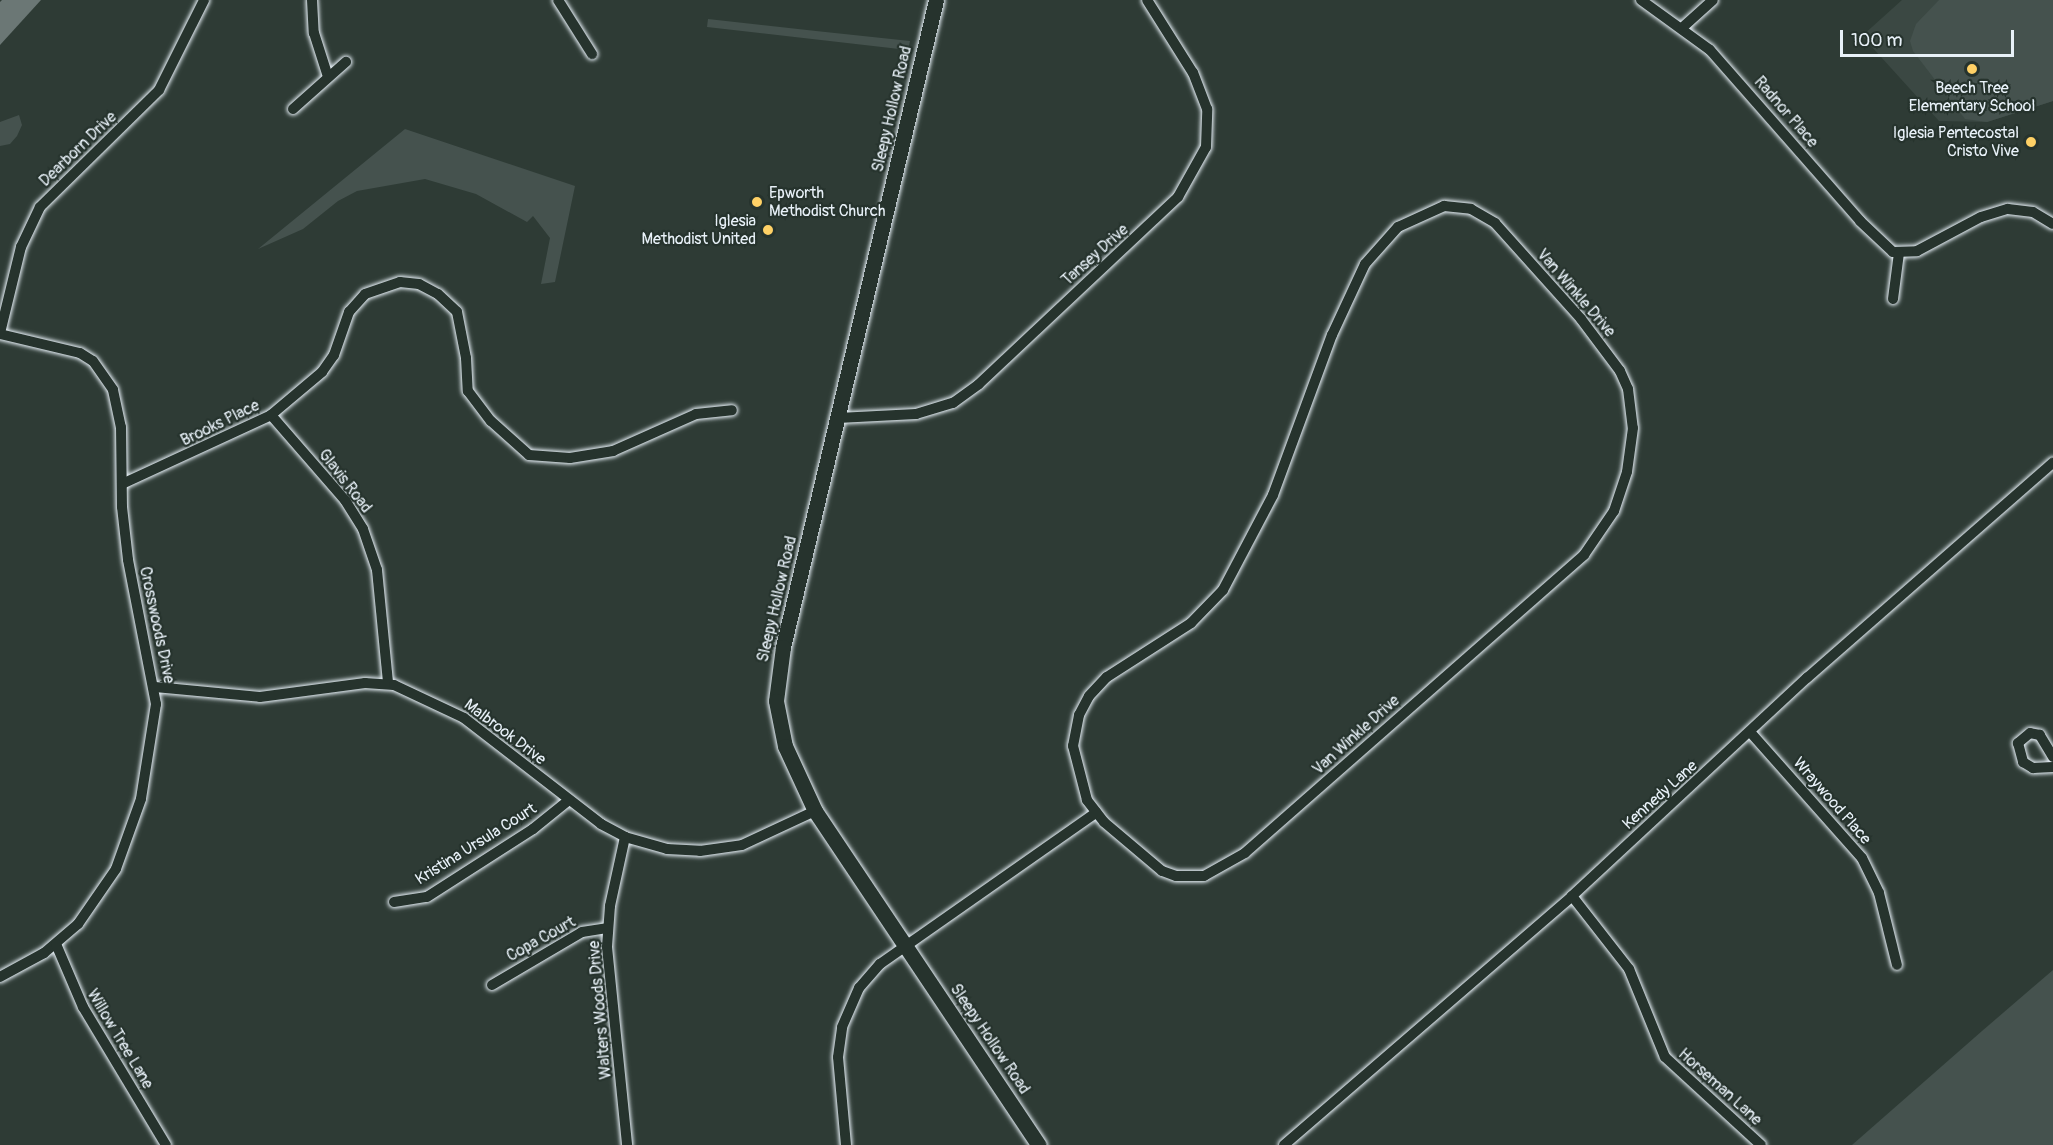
<!DOCTYPE html>
<style>
body{margin:0}
#map{position:relative;width:2053px;height:1145px;overflow:hidden;background:#2e3b35;font-family:Pangolin,sans-serif}
div>[style]{position:absolute}
.built>*{inset:0;background:#3b4843}
.green>*{inset:0;background:#45524e}
.water>*{inset:0;background:#6b7775}
.roads{filter:drop-shadow(0 0 2px #e8f1f8) drop-shadow(0 0 2px #e8f1f8)}
.street>*{height:10px;margin:-5px;padding:0 5px;transform-origin:5px;border-radius:5px;background:#26332d}
.secondary>*{height:15px;margin:-7.5px;padding:0 7.5px;transform-origin:7.5px;border-radius:7.5px;background:#26332d}
.dots>*{width:16px;height:16px;translate:-50% -50%;box-sizing:border-box;border:3px solid #26332d;border-radius:50%}
span{translate:-50% -50%;white-space:nowrap;text-align:center;line-height:1.15;-webkit-text-stroke:4.5px #26332d;paint-order:stroke}
.poi-label{font-size:16px;color:#e8f1f8}
.right{translate:-100% -50%;text-align:right}
.left{translate:0 -50%;text-align:left}
.street-label{font-size:16px;color:#e8f1f8}
.scale{position:absolute;left:1840px;top:30px;width:174px;height:27px;box-sizing:border-box;border:3px solid #e8f1f8;border-top:0;padding-left:8px;font-size:18px;line-height:21px;white-space:nowrap;color:#e8f1f8;-webkit-text-stroke:4px #26332d;paint-order:stroke}
</style>
<div id="map">
<div class="built">
<div style="clip-path:polygon(1902px 0,2053px 0,2053px 101px,1987px 122px,1939px 121px,1862px 36px)"></div>
</div>
<div class="green">
<div style="clip-path:polygon(1939px 0,2053px 0,2053px 101px,1987px 122px,1965px 119px,1913px 51px,1910px 41px,1916px 24px)"></div>
<div style="clip-path:polygon(708px 19px,816px 31px,910px 41px,908px 50px,707px 27px)"></div>
<div style="clip-path:polygon(19px 115px,22px 125px,17px 136px,10px 144px,0 146px,0 122px)"></div>
<div style="clip-path:polygon(405px 129px,575px 186px,555px 282px,541px 284px,550px 238px,533px 216px,527px 222px,476px 194px,425px 179px,357px 191px,338px 201px,303px 229px,258px 249px)"></div>
<div style="clip-path:polygon(2053px 970px,2053px 1145px,1852px 1145px,1982px 1031px)"></div>
</div>
<div class="water">
<div style="clip-path:polygon(2px 0,41px 0,0 45px,0 2px)"></div>
</div>
<div class="roads">
<div class="street">
<div style="left:312px;top:0;width:33px;rotate:87deg"></div>
<div style="left:314px;top:33px;width:46px;rotate:72.3deg"></div>
<div style="left:558px;top:0;width:64px;rotate:57.8deg"></div>
<div style="left:1641px;top:0;width:85px;rotate:35.9deg"></div>
<div style="left:1710px;top:50px;width:227px;rotate:48.7deg"></div>
<div style="left:1860px;top:221px;width:45px;rotate:43.2deg"></div>
<div style="left:1893px;top:252px;width:24px;rotate:-2deg"></div>
<div style="left:1917px;top:251px;width:72px;rotate:-28deg"></div>
<div style="left:1981px;top:217px;width:28px;rotate:-17deg"></div>
<div style="left:2008px;top:209px;width:25px;rotate:7deg"></div>
<div style="left:2033px;top:212px;width:23px;rotate:31deg"></div>
<div style="left:1683px;top:27px;width:40px;rotate:-42deg"></div>
<div style="left:293px;top:109px;width:71px;rotate:-41.6deg"></div>
<div style="left:1444px;top:206px;width:27px;rotate:6deg"></div>
<div style="left:1471px;top:209px;width:28px;rotate:30deg"></div>
<div style="left:1495px;top:223px;width:129px;rotate:48.1deg"></div>
<div style="left:1581px;top:319px;width:65px;rotate:53.1deg"></div>
<div style="left:1620px;top:371px;width:20px;rotate:66deg"></div>
<div style="left:1628px;top:389px;width:39px;rotate:83deg"></div>
<div style="left:1633px;top:428px;width:44px;rotate:97.8deg"></div>
<div style="left:1627px;top:472px;width:41px;rotate:108.4deg"></div>
<div style="left:1614px;top:511px;width:53px;rotate:124.3deg"></div>
<div style="left:1584px;top:555px;width:451px;rotate:138.7deg"></div>
<div style="left:1245px;top:853px;width:47px;rotate:150.7deg"></div>
<div style="left:1204px;top:876px;width:28px;rotate:180deg"></div>
<div style="left:1176px;top:876px;width:15px;rotate:-160deg"></div>
<div style="left:1162px;top:871px;width:76px;rotate:-139.8deg"></div>
<div style="left:1104px;top:822px;width:28px;rotate:-128deg"></div>
<div style="left:1087px;top:800px;width:56px;rotate:-104.5deg"></div>
<div style="left:1073px;top:746px;width:32px;rotate:-79deg"></div>
<div style="left:1079px;top:715px;width:21px;rotate:-62deg"></div>
<div style="left:1089px;top:696px;width:26px;rotate:-47deg"></div>
<div style="left:1107px;top:677px;width:100px;rotate:-32.7deg"></div>
<div style="left:1191px;top:623px;width:46px;rotate:-45.9deg"></div>
<div style="left:1223px;top:590px;width:107px;rotate:-62.2deg"></div>
<div style="left:1273px;top:495px;width:171px;rotate:-69.8deg"></div>
<div style="left:1332px;top:335px;width:78px;rotate:-65.1deg"></div>
<div style="left:1365px;top:264px;width:50px;rotate:-48.3deg"></div>
<div style="left:1398px;top:227px;width:51px;rotate:-24.5deg"></div>
<div style="left:1893px;top:299px;width:46px;rotate:-82.6deg"></div>
<div style="left:0;top:333px;width:89px;rotate:-76.3deg"></div>
<div style="left:21px;top:247px;width:44px;rotate:-64.6deg"></div>
<div style="left:40px;top:207px;width:167px;rotate:-44.5deg"></div>
<div style="left:159px;top:90px;width:101px;rotate:-63.4deg"></div>
<div style="left:0;top:334px;width:82px;rotate:13.4deg"></div>
<div style="left:80px;top:353px;width:15px;rotate:32deg"></div>
<div style="left:93px;top:361px;width:35px;rotate:55deg"></div>
<div style="left:113px;top:390px;width:38px;rotate:78deg"></div>
<div style="left:121px;top:427px;width:80px;rotate:89.3deg"></div>
<div style="left:122px;top:507px;width:53px;rotate:83.5deg"></div>
<div style="left:128px;top:560px;width:147px;rotate:79deg"></div>
<div style="left:156px;top:704px;width:96px;rotate:99deg"></div>
<div style="left:141px;top:799px;width:74px;rotate:109.7deg"></div>
<div style="left:116px;top:869px;width:67px;rotate:124.6deg"></div>
<div style="left:78px;top:924px;width:45px;rotate:139.5deg"></div>
<div style="left:44px;top:953px;width:50px;rotate:151.4deg"></div>
<div style="left:271px;top:415px;width:113px;rotate:49deg"></div>
<div style="left:345px;top:500px;width:34px;rotate:58deg"></div>
<div style="left:363px;top:529px;width:43px;rotate:71.1deg"></div>
<div style="left:377px;top:570px;width:114px;rotate:84.4deg"></div>
<div style="left:838px;top:418px;width:78px;rotate:-2.9deg"></div>
<div style="left:916px;top:414px;width:39px;rotate:-17deg"></div>
<div style="left:953px;top:403px;width:32px;rotate:-36deg"></div>
<div style="left:979px;top:384px;width:273px;rotate:-43.2deg"></div>
<div style="left:1178px;top:197px;width:57px;rotate:-60.8deg"></div>
<div style="left:1206px;top:147px;width:38px;rotate:-88deg"></div>
<div style="left:1207px;top:109px;width:39px;rotate:-111deg"></div>
<div style="left:1193px;top:73px;width:86px;rotate:-122.2deg"></div>
<div style="left:122px;top:484px;width:164px;rotate:-24.8deg"></div>
<div style="left:271px;top:415px;width:67px;rotate:-40.1deg"></div>
<div style="left:322px;top:372px;width:21px;rotate:-55deg"></div>
<div style="left:334px;top:355px;width:46px;rotate:-70.8deg"></div>
<div style="left:349px;top:312px;width:24px;rotate:-48deg"></div>
<div style="left:365px;top:294px;width:37px;rotate:-19deg"></div>
<div style="left:400px;top:282px;width:19px;rotate:6deg"></div>
<div style="left:419px;top:284px;width:21px;rotate:28deg"></div>
<div style="left:438px;top:294px;width:26px;rotate:43deg"></div>
<div style="left:457px;top:312px;width:47px;rotate:78.9deg"></div>
<div style="left:466px;top:358px;width:33px;rotate:87deg"></div>
<div style="left:468px;top:391px;width:38px;rotate:53deg"></div>
<div style="left:491px;top:421px;width:51px;rotate:41.8deg"></div>
<div style="left:529px;top:455px;width:41px;rotate:4.2deg"></div>
<div style="left:570px;top:458px;width:44px;rotate:-9.2deg"></div>
<div style="left:613px;top:451px;width:91px;rotate:-24deg"></div>
<div style="left:696px;top:414px;width:36px;rotate:-6deg"></div>
<div style="left:155px;top:687px;width:105px;rotate:5.4deg"></div>
<div style="left:260px;top:697px;width:106px;rotate:-7.6deg"></div>
<div style="left:365px;top:683px;width:29px;rotate:4deg"></div>
<div style="left:394px;top:685px;width:77px;rotate:25.2deg"></div>
<div style="left:464px;top:718px;width:173px;rotate:37.7deg"></div>
<div style="left:601px;top:824px;width:27px;rotate:28deg"></div>
<div style="left:625px;top:837px;width:44px;rotate:15.9deg"></div>
<div style="left:667px;top:849px;width:33px;rotate:3deg"></div>
<div style="left:700px;top:851px;width:42px;rotate:-8.1deg"></div>
<div style="left:742px;top:845px;width:81px;rotate:-25deg"></div>
<div style="left:1751px;top:733px;width:167px;rotate:48.4deg"></div>
<div style="left:1862px;top:858px;width:39px;rotate:64deg"></div>
<div style="left:1879px;top:893px;width:74px;rotate:76deg"></div>
<div style="left:2053px;top:757px;width:26px;rotate:-121deg"></div>
<div style="left:2040px;top:735px;width:10px;rotate:-169deg"></div>
<div style="left:2030px;top:733px;width:16px;rotate:140deg"></div>
<div style="left:2018px;top:743px;width:20px;rotate:75deg"></div>
<div style="left:2023px;top:762px;width:12px;rotate:31deg"></div>
<div style="left:2033px;top:768px;width:20px;rotate:-3deg"></div>
<div style="left:625px;top:837px;width:71px;rotate:102.3deg"></div>
<div style="left:610px;top:906px;width:41px;rotate:94.2deg"></div>
<div style="left:607px;top:947px;width:199px;rotate:84.2deg"></div>
<div style="left:1572px;top:896px;width:93px;rotate:52deg"></div>
<div style="left:1629px;top:969px;width:95px;rotate:67.8deg"></div>
<div style="left:1665px;top:1057px;width:130px;rotate:42.5deg"></div>
<div style="left:394px;top:902px;width:33px;rotate:-9deg"></div>
<div style="left:427px;top:897px;width:126px;rotate:-32.7deg"></div>
<div style="left:533px;top:829px;width:46px;rotate:-38.9deg"></div>
<div style="left:56px;top:944px;width:69px;rotate:66.8deg"></div>
<div style="left:83px;top:1007px;width:161px;rotate:59deg"></div>
<div style="left:492px;top:985px;width:104px;rotate:-30.5deg"></div>
<div style="left:582px;top:932px;width:25px;rotate:-9deg"></div>
<div style="left:846px;top:1145px;width:88px;rotate:-95.2deg"></div>
<div style="left:838px;top:1057px;width:30px;rotate:-82deg"></div>
<div style="left:842px;top:1027px;width:43px;rotate:-66.4deg"></div>
<div style="left:859px;top:988px;width:32px;rotate:-49deg"></div>
<div style="left:880px;top:964px;width:264px;rotate:-35deg"></div>
<div style="left:1284px;top:1145px;width:381px;rotate:-40.8deg"></div>
<div style="left:1572px;top:896px;width:321px;rotate:-42.9deg"></div>
<div style="left:1807px;top:678px;width:327px;rotate:-41.2deg"></div>
</div>
<div class="secondary">
<div style="left:936px;top:0;width:665px;rotate:103.3deg"></div>
<div style="left:783px;top:647px;width:54px;rotate:97.4deg"></div>
<div style="left:776px;top:701px;width:46px;rotate:78.7deg"></div>
<div style="left:785px;top:746px;width:72px;rotate:65.2deg"></div>
<div style="left:815px;top:811px;width:402px;rotate:56.2deg"></div>
</div>
</div>
<div class="dots">
<div style="left:1972px;top:69px;background:#ffd166"></div>
<div style="left:2031px;top:142px;background:#ffd166"></div>
<div style="left:757px;top:202px;background:#ffd166"></div>
<div style="left:768px;top:230px;background:#ffd166"></div>
</div>
<div class="poi-label">
<span style="left:1972px;top:97px">Beech Tree<br>Elementary School</span>
<span class="right" style="left:2019px;top:142px">Iglesia Pentecostal<br>Cristo Vive</span>
<span class="left" style="left:769px;top:202px">Epworth<br>Methodist Church</span>
<span class="right" style="left:756px;top:230px">Iglesia<br>Methodist United</span>
</div>
<div class="street-label">
<span style="left:892px;top:109px;rotate:-77deg">Sleepy Hollow Road</span>
<span style="left:1786px;top:112px;rotate:49deg">Radnor Place</span>
<span style="left:78px;top:149px;rotate:-44deg">Dearborn Drive</span>
<span style="left:1095px;top:255px;rotate:-42deg">Tansey Drive</span>
<span style="left:1576px;top:293px;rotate:49deg">Van Winkle Drive</span>
<span style="left:220px;top:423px;rotate:-26deg">Brooks Place</span>
<span style="left:345px;top:481px;rotate:52deg">Glavis Road</span>
<span style="left:777px;top:599px;rotate:-77deg">Sleepy Hollow Road</span>
<span style="left:157px;top:625px;rotate:78deg">Crosswoods Drive</span>
<span style="left:505px;top:732px;rotate:37deg">Malbrook Drive</span>
<span style="left:1356px;top:735px;rotate:-42deg">Van Winkle Drive</span>
<span style="left:1660px;top:795px;rotate:-42deg">Kennedy Lane</span>
<span style="left:1832px;top:801px;rotate:49deg">Wraywood Place</span>
<span style="left:476px;top:844px;rotate:-32deg">Kristina Ursula Court</span>
<span style="left:541px;top:939px;rotate:-29deg">Copa Court</span>
<span style="left:600px;top:1010px;rotate:-95deg">Walters Woods Drive</span>
<span style="left:120px;top:1039px;rotate:59deg">Willow Tree Lane</span>
<span style="left:990px;top:1039px;rotate:56deg">Sleepy Hollow Road</span>
<span style="left:1720px;top:1087px;rotate:42deg">Horseman Lane</span>
</div>
<div class="scale">100 m</div>
</div>
